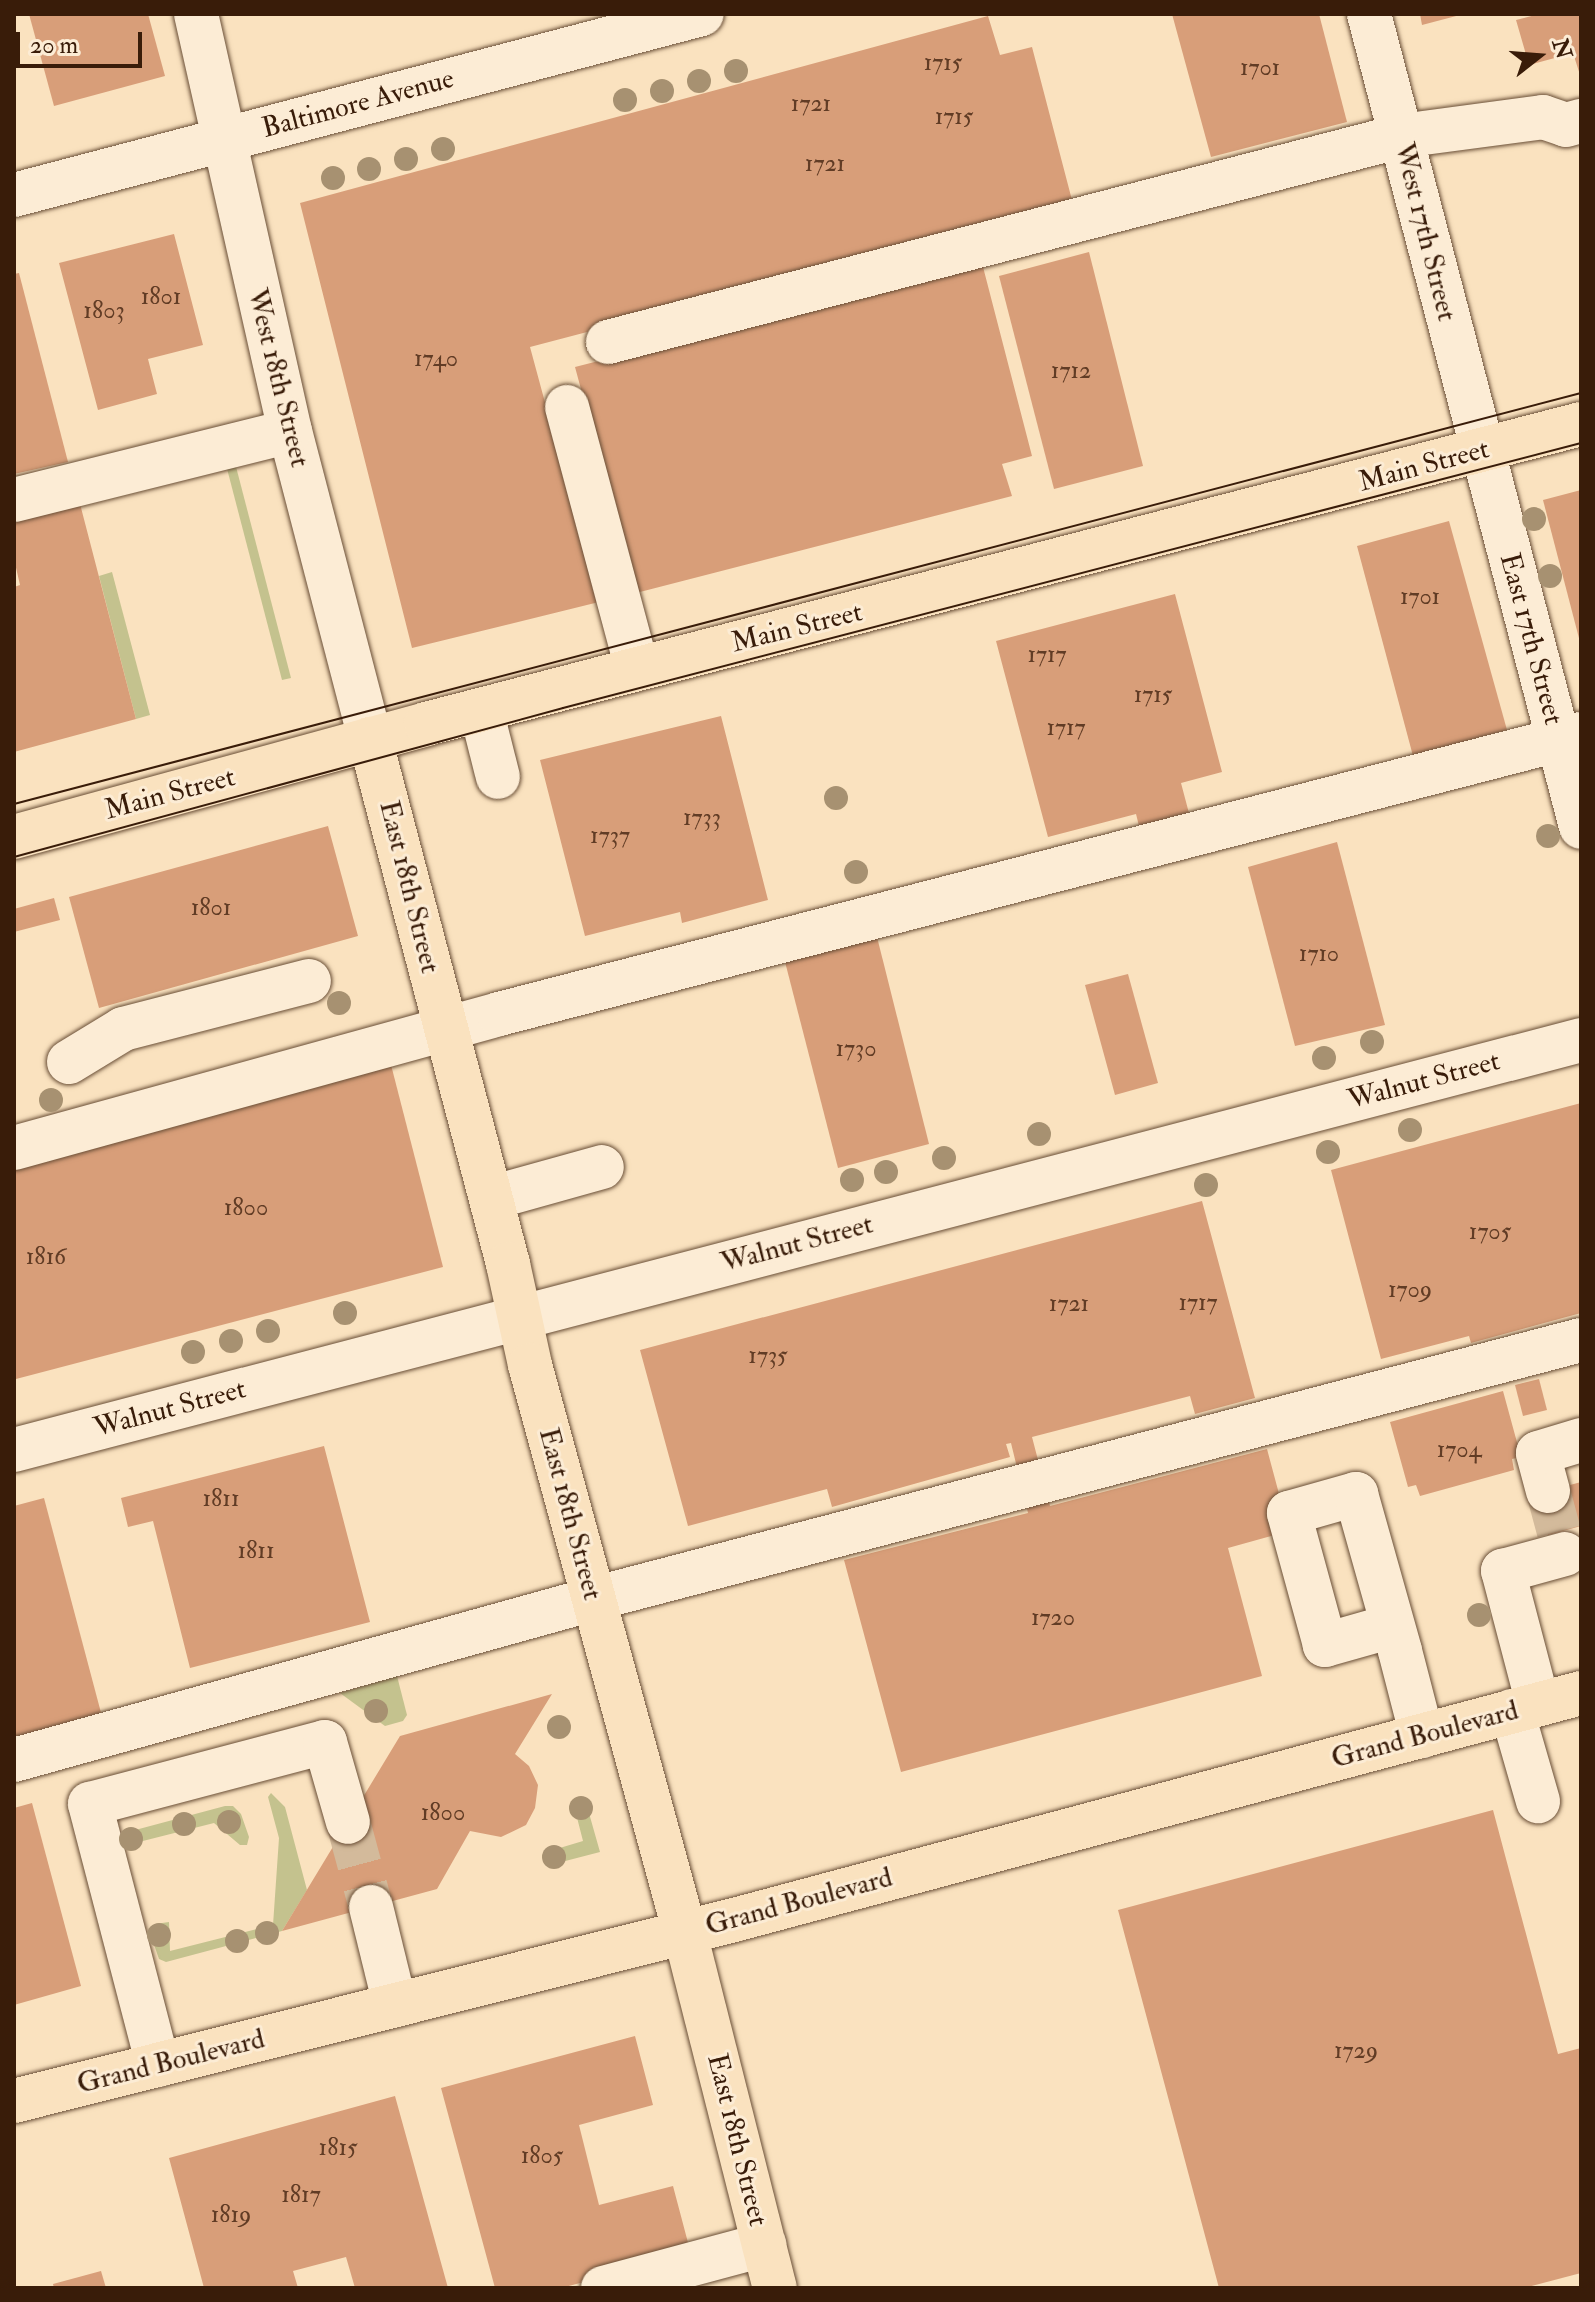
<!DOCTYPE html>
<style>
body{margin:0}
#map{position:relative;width:1595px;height:2302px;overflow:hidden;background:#fae2bf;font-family:"IM FELL Double Pica",serif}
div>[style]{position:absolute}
.green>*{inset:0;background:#c4c28e}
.building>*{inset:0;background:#d89e79}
.minor-tunnel>*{height:44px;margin-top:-22px;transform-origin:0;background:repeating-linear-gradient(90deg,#d3ba9b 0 44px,transparent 0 66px)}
.roads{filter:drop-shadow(0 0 2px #694e36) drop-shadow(0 0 2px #694e36)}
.minor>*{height:44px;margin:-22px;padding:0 22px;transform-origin:22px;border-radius:22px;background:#fcecd5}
.major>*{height:44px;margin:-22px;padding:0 22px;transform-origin:22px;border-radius:22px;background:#fae2bf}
.tram>*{height:2px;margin:-1px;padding:0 1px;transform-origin:1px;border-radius:1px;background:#391c09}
.trees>*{width:24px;height:24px;margin:-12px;border-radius:50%;background:#a79171}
span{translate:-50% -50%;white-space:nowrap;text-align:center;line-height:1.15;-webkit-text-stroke:6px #fcecd5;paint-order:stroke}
.number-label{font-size:24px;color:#613c25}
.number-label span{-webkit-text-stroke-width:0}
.street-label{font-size:28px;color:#391c09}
.frame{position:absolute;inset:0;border:16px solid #391c09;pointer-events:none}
.north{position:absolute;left:1499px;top:16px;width:80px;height:80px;-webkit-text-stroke:6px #fcecd5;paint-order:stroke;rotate:73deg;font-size:22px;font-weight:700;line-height:32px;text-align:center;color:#391c09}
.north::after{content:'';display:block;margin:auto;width:28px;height:36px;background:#391c09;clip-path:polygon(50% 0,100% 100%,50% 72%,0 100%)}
.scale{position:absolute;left:16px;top:32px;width:126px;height:36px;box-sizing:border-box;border:4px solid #391c09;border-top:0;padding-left:10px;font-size:24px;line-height:28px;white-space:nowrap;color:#391c09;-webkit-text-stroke:6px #fcecd5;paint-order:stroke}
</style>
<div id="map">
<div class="green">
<div style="clip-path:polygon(234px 459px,291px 678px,282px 680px,225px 461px)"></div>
<div style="clip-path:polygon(112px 572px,150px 715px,136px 719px,99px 576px)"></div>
<div style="clip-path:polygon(397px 1676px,407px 1715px,403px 1721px,385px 1726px,340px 1693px)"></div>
<div style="clip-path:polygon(271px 1793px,285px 1807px,307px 1890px,282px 1931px,166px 1962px,159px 1959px,150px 1933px,155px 1924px,169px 1922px,170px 1951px,273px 1925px,279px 1838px,268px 1797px)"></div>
<div style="clip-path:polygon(585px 1799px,600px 1852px,546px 1866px,543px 1853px,583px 1841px,573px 1802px)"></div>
<div style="clip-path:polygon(225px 1806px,233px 1806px,241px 1814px,249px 1837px,247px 1845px,240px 1845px,214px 1823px,127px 1845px,124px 1833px)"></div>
</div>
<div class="building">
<div style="clip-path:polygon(29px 14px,148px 14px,165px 76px,54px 106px)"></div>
<div style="clip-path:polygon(1172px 14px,1319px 14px,1347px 122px,1211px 157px)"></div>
<div style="clip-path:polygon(1420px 14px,1460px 14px,1460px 15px,1422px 25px)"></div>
<div style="clip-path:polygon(1539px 14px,1581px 14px,1581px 78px,1573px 53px,1529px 65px,1516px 20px)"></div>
<div style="clip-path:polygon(988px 16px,1000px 55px,1032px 47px,1073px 204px,530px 347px,599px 602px,412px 648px,300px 203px)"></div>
<div style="clip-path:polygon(174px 234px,203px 345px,148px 359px,157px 394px,98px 410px,59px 263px)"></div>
<div style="clip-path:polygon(1089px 252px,1143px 466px,1054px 489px,999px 276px)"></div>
<div style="clip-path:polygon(982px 263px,1032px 456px,1002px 464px,1012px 496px,636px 593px,575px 367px)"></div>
<div style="clip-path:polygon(19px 273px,68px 462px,14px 474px,14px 274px)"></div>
<div style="clip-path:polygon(1581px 490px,1581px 642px,1580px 642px,1543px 500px)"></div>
<div style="clip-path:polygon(79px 500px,136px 719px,14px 752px,14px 587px,20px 585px,14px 559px,14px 517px)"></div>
<div style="clip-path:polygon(1449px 521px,1507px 730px,1413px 756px,1357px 546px)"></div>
<div style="clip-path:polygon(1175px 594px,1222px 772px,1181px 783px,1190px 817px,1140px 830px,1136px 814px,1048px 837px,996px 641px)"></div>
<div style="clip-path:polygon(721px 716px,768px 900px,682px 923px,680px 912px,585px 936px,540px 760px)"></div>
<div style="clip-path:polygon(328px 826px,358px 936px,99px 1008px,69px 897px)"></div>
<div style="clip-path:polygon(1337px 842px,1385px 1025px,1295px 1046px,1248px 867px)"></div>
<div style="clip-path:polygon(54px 898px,60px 920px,14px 932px,14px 909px)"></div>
<div style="clip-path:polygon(875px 929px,929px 1144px,838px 1168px,783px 954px)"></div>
<div style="clip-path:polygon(1128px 974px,1158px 1083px,1115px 1095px,1085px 985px)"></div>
<div style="clip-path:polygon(389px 1057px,443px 1267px,16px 1379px,14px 1158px)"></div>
<div style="clip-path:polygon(1581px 1103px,1581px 1313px,1471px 1343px,1469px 1336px,1381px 1359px,1331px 1170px)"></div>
<div style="clip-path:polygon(1202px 1201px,1255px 1398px,1195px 1414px,1190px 1396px,1032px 1437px,1050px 1506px,1267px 1449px,1289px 1531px,1228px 1548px,1262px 1676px,901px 1772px,844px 1560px,1028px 1513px,1011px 1443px,1006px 1444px,1010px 1457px,832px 1507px,827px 1489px,688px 1526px,640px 1350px)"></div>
<div style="clip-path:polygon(1539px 1379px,1547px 1410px,1523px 1416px,1515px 1385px)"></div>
<div style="clip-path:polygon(1503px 1391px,1521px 1457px,1512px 1459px,1514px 1470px,1420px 1496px,1416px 1485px,1408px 1487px,1390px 1422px)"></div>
<div style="clip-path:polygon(324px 1446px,370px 1622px,190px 1668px,153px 1521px,128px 1527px,121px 1498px)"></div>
<div style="clip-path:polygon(1581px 1482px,1581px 1526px,1548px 1535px,1537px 1494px)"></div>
<div style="clip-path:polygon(44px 1498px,104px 1724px,14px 1748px,14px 1506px)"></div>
<div style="clip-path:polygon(552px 1694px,515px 1754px,529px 1766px,538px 1785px,535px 1808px,526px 1825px,501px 1837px,470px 1831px,437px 1889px,282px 1931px,400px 1736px)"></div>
<div style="clip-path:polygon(32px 1803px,81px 1986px,14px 2005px,14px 1808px)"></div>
<div style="clip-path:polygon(1493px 1810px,1558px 2054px,1581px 2048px,1581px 2273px,1524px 2288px,1219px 2288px,1118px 1910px)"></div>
<div style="clip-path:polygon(635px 2036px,653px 2105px,579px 2125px,599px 2205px,673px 2186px,691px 2254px,561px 2288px,495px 2288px,441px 2088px)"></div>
<div style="clip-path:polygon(395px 2096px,448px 2288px,355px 2288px,346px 2257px,293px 2271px,298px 2288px,204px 2288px,169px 2158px)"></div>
<div style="clip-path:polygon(101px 2271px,106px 2288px,54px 2288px,53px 2284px)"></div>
</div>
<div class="minor-tunnel">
<div style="left:1548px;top:1491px;width:42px;rotate:75deg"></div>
<div style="left:348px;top:1822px;width:88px;rotate:74.9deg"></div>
</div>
<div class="roads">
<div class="minor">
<div style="left:196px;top:14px;width:427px;rotate:77.3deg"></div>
<div style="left:290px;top:431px;width:318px;rotate:75.4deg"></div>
<div style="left:1369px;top:14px;width:840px;rotate:75.38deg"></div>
<div style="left:14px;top:195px;width:711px;rotate:-14.74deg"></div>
<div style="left:608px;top:342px;width:819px;rotate:-14.56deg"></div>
<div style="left:1401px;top:136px;width:143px;rotate:-7.6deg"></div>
<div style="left:1543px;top:117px;width:24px;rotate:19deg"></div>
<div style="left:1566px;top:125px;width:16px;rotate:-15deg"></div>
<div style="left:567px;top:407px;width:271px;rotate:75deg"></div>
<div style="left:14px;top:500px;width:284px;rotate:-14deg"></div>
<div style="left:481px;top:710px;width:69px;rotate:75.8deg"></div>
<div style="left:69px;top:1062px;width:63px;rotate:-31.4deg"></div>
<div style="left:123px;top:1029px;width:192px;rotate:-14.5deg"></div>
<div style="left:14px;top:1148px;width:503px;rotate:-15.44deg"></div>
<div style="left:499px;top:1014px;width:1118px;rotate:-14.51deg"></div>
<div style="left:491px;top:1198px;width:115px;rotate:-15.6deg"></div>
<div style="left:14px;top:1450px;width:1620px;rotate:-14.66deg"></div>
<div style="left:1548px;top:1491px;width:39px;rotate:-105deg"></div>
<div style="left:1538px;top:1453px;width:45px;rotate:-16.8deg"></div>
<div style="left:1392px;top:1626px;width:70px;rotate:164.2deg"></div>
<div style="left:1325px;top:1645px;width:137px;rotate:-105.3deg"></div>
<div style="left:1289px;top:1513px;width:70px;rotate:-15.8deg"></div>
<div style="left:1356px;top:1494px;width:163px;rotate:74.3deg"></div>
<div style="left:1400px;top:1651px;width:88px;rotate:75.5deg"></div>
<div style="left:1538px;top:1704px;width:138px;rotate:-104.7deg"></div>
<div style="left:1503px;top:1571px;width:64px;rotate:-15.3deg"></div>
<div style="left:1512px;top:1711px;width:94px;rotate:73.9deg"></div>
<div style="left:14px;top:1760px;width:601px;rotate:-15.54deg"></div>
<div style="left:593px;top:1599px;width:1021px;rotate:-14.69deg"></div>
<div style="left:371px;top:1907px;width:101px;rotate:76.2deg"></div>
<div style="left:158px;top:2065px;width:270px;rotate:-104.6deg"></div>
<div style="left:90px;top:1804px;width:243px;rotate:-14.8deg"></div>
<div style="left:325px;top:1742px;width:83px;rotate:74deg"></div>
<div style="left:603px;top:2288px;width:167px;rotate:-15deg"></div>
</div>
<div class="major">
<div style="left:370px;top:739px;width:543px;rotate:75.27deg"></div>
<div style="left:508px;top:1264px;width:103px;rotate:77.7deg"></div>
<div style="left:530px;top:1365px;width:589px;rotate:74.74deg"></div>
<div style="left:685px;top:1933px;width:366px;rotate:75.8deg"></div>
<div style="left:14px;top:837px;width:427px;rotate:-15.3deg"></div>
<div style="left:426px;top:724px;width:1193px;rotate:-14.56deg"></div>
<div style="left:14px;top:2101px;width:742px;rotate:-14.11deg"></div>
<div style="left:734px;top:1920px;width:877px;rotate:-15deg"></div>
</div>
</div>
<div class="tram">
<div style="left:14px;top:804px;width:1620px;rotate:-14.7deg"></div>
<div style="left:14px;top:857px;width:569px;rotate:-15.18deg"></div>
<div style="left:563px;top:708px;width:1052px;rotate:-14.59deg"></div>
</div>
<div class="trees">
<div style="left:736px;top:71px"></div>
<div style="left:699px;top:81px"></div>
<div style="left:662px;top:91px"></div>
<div style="left:625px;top:100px"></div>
<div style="left:443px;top:149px"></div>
<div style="left:406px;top:159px"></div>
<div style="left:369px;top:169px"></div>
<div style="left:333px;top:178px"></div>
<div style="left:1534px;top:519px"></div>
<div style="left:1550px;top:576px"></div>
<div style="left:836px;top:798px"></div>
<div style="left:1548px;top:836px"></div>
<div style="left:856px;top:872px"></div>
<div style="left:339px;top:1003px"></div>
<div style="left:1372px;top:1042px"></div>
<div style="left:1324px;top:1058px"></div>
<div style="left:51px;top:1100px"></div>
<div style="left:1410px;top:1130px"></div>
<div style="left:1039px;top:1134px"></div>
<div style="left:1328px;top:1152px"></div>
<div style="left:944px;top:1158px"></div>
<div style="left:886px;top:1172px"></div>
<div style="left:852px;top:1180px"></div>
<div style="left:1206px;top:1185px"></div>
<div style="left:345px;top:1313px"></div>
<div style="left:268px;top:1331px"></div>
<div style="left:231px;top:1341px"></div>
<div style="left:193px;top:1352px"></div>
<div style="left:1479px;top:1615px"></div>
<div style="left:376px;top:1711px"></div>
<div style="left:559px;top:1727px"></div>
<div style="left:581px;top:1808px"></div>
<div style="left:229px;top:1822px"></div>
<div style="left:184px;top:1824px"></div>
<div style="left:131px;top:1839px"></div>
<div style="left:554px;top:1857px"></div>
<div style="left:267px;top:1933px"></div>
<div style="left:159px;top:1935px"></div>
<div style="left:237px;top:1941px"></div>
</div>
<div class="number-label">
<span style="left:943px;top:63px">1715</span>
<span style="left:1260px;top:68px">1701</span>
<span style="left:811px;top:104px">1721</span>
<span style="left:954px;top:117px">1715</span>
<span style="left:825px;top:164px">1721</span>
<span style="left:161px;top:297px">1801</span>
<span style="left:104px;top:311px">1803</span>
<span style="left:436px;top:359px">1740</span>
<span style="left:1071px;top:371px">1712</span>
<span style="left:1420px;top:597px">1701</span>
<span style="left:1047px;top:655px">1717</span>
<span style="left:1153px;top:695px">1715</span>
<span style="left:1066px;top:728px">1717</span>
<span style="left:702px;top:818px">1733</span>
<span style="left:610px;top:836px">1737</span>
<span style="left:211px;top:908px">1801</span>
<span style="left:1319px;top:954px">1710</span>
<span style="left:856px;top:1049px">1730</span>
<span style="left:246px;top:1208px">1800</span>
<span style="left:1490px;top:1232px">1705</span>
<span style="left:46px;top:1257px">1816</span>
<span style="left:1410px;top:1290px">1709</span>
<span style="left:1198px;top:1303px">1717</span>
<span style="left:1069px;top:1304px">1721</span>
<span style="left:768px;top:1356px">1735</span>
<span style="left:1459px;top:1450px">1704</span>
<span style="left:221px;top:1499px">1811</span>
<span style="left:256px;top:1551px">1811</span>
<span style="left:1053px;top:1618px">1720</span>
<span style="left:443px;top:1813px">1800</span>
<span style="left:1356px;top:2051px">1729</span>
<span style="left:338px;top:2148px">1815</span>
<span style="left:542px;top:2156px">1805</span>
<span style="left:301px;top:2195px">1817</span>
<span style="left:231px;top:2215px">1819</span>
</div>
<div class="street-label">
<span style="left:358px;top:104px;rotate:-15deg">Baltimore Avenue</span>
<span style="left:1425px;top:232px;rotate:76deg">West 17th Street</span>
<span style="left:278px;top:378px;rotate:76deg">West 18th Street</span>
<span style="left:1424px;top:466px;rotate:-15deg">Main Street</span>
<span style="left:797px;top:628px;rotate:-14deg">Main Street</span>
<span style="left:1531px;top:639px;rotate:75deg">East 17th Street</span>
<span style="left:170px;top:794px;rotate:-15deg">Main Street</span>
<span style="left:409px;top:887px;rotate:76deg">East 18th Street</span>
<span style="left:1424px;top:1081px;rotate:-15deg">Walnut Street</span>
<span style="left:797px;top:1244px;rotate:-15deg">Walnut Street</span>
<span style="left:170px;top:1409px;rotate:-15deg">Walnut Street</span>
<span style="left:570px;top:1514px;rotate:75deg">East 18th Street</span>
<span style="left:1425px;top:1735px;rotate:-15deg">Grand Boulevard</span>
<span style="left:799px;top:1902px;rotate:-15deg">Grand Boulevard</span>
<span style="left:171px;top:2062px;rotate:-14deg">Grand Boulevard</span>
<span style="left:737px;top:2140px;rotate:76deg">East 18th Street</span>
</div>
<div class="frame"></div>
<div class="north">N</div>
<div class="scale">20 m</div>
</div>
